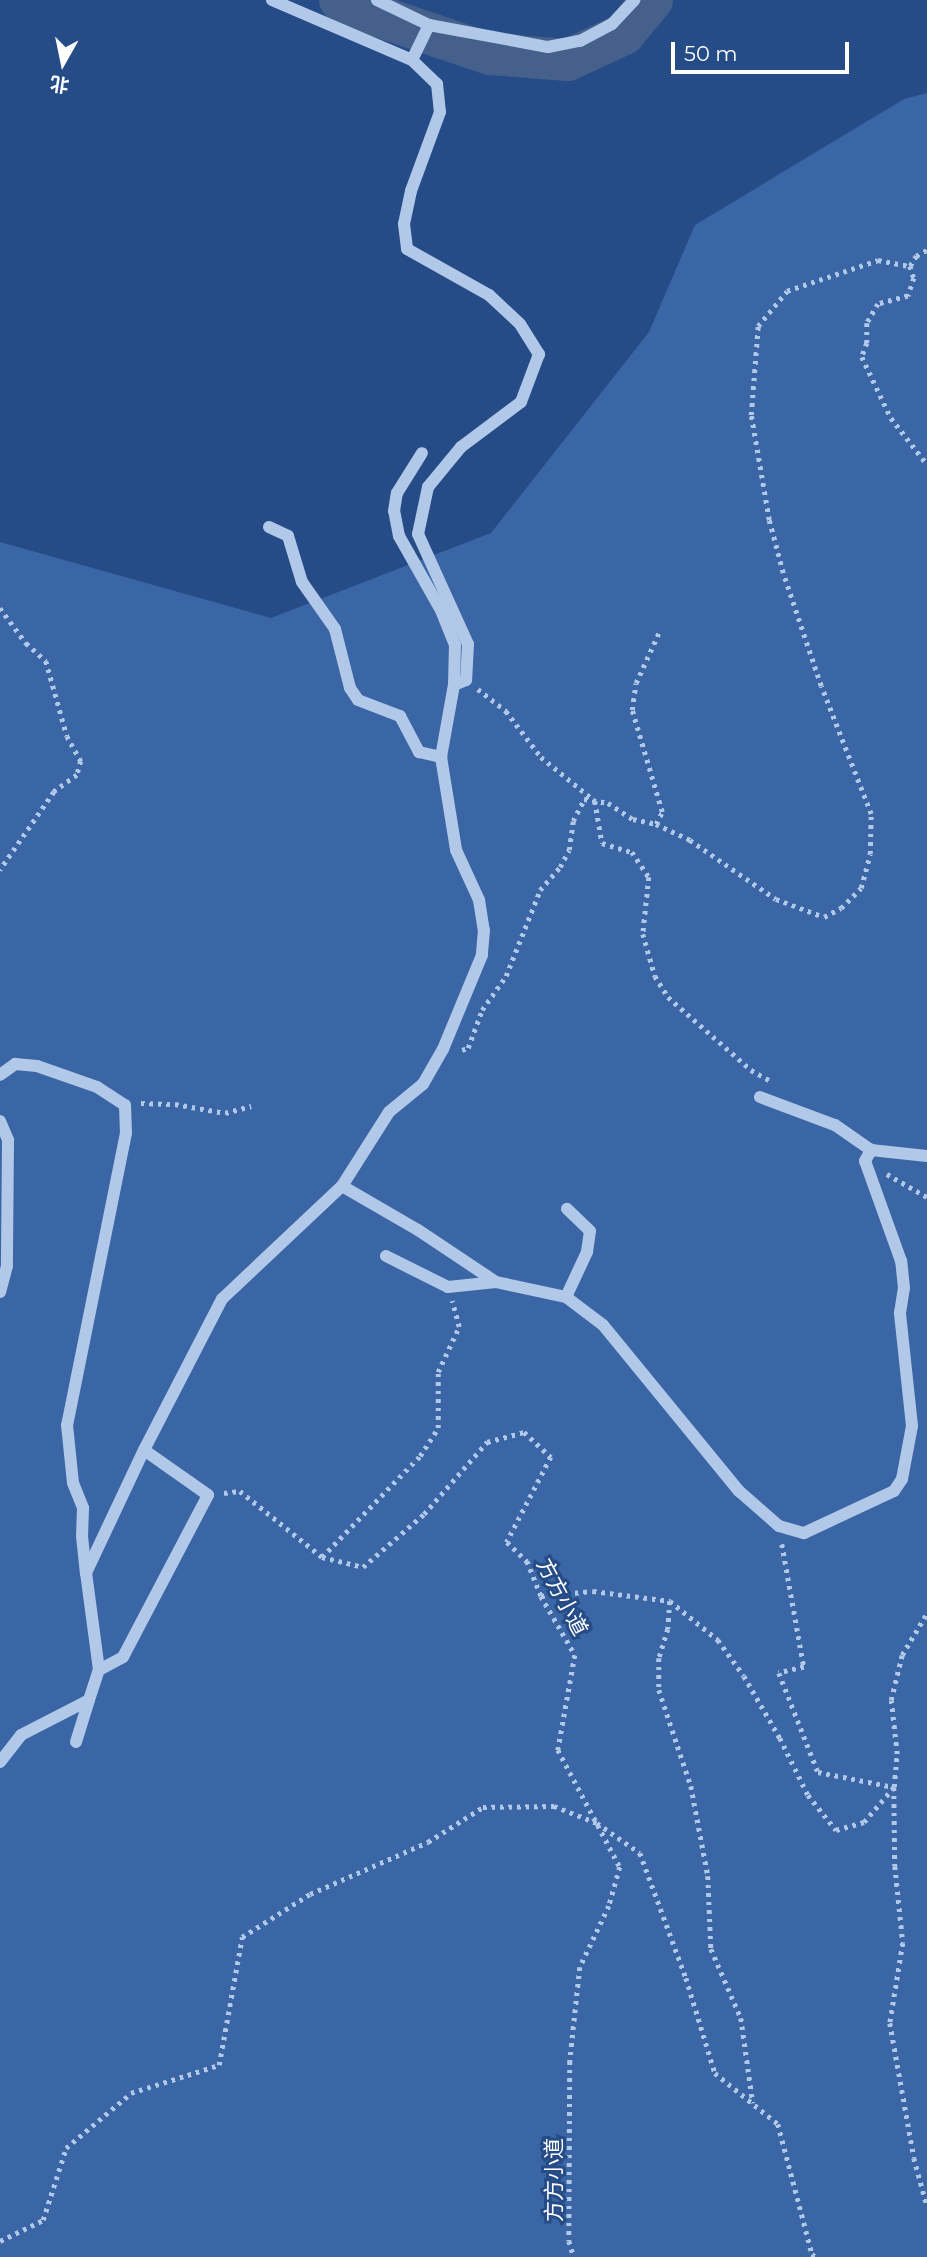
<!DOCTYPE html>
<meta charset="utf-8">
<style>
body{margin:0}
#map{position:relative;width:927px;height:2257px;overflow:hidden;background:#264c88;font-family:Montserrat,"Noto Sans SC",sans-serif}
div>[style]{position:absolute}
.green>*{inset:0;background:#3a66a5}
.river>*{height:42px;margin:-21px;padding:0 21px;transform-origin:21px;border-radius:21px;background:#45608b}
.path>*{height:4.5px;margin-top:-2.25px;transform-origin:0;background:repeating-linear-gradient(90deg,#b2c8e9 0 3.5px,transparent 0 8.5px)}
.minor>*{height:12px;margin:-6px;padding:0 6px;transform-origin:6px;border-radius:6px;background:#b2c8e9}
span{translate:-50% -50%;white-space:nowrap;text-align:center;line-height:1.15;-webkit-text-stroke:6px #264c88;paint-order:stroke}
.street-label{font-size:21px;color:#fff}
.north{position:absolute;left:28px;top:28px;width:70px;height:70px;-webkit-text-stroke:5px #264c88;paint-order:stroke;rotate:189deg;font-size:19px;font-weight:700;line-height:28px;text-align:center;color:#fff}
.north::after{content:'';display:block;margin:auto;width:24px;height:32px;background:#fff;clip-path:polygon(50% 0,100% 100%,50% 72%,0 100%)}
.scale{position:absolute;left:671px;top:42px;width:178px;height:32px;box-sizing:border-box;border:4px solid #fff;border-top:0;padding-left:9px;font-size:21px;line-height:24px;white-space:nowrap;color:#fff;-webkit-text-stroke:5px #264c88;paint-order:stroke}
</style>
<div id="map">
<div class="green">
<div style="clip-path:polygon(927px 93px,927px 2257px,0 2257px,0 542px,271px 618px,491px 533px,649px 332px,695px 225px,904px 99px)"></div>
</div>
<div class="river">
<div style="left:340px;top:0;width:32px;rotate:24deg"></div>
<div style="left:369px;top:13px;width:128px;rotate:18.7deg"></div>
<div style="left:490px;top:54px;width:78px;rotate:4.4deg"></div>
<div style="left:568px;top:60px;width:62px;rotate:-24.9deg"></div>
<div style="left:624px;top:34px;width:44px;rotate:-50.5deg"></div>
</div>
<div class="path">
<div style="left:910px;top:266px;width:12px;rotate:-59deg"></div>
<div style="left:916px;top:256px;width:13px;rotate:-29deg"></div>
<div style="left:0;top:608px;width:44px;rotate:53.4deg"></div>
<div style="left:26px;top:643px;width:27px;rotate:42deg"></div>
<div style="left:46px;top:661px;width:78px;rotate:74.4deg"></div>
<div style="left:67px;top:736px;width:29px;rotate:61deg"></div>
<div style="left:81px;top:761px;width:15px;rotate:106deg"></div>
<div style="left:77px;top:775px;width:29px;rotate:144deg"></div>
<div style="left:54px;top:792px;width:95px;rotate:124.7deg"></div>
<div style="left:478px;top:689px;width:36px;rotate:38deg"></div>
<div style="left:506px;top:711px;width:58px;rotate:52.7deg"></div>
<div style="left:541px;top:757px;width:70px;rotate:39.2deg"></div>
<div style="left:595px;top:801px;width:43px;rotate:80.5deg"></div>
<div style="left:602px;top:843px;width:31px;rotate:17deg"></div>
<div style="left:632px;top:852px;width:30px;rotate:56deg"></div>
<div style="left:649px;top:877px;width:57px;rotate:96deg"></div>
<div style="left:643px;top:934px;width:44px;rotate:74.1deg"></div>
<div style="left:655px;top:976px;width:25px;rotate:58deg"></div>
<div style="left:668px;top:997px;width:111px;rotate:41.3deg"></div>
<div style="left:751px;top:1070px;width:23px;rotate:29deg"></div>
<div style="left:656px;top:824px;width:38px;rotate:25deg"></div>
<div style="left:690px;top:840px;width:104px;rotate:34.5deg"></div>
<div style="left:776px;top:899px;width:51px;rotate:20.6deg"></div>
<div style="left:824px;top:917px;width:19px;rotate:-28deg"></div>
<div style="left:841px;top:908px;width:28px;rotate:-45deg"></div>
<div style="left:861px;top:888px;width:35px;rotate:-75deg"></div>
<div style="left:870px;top:854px;width:40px;rotate:-88.6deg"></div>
<div style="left:871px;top:814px;width:137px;rotate:-111.3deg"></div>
<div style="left:821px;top:686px;width:119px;rotate:-108.6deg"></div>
<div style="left:783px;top:573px;width:55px;rotate:-104.8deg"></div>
<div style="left:769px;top:520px;width:107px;rotate:-99.7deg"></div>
<div style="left:751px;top:415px;width:89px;rotate:-85.5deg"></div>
<div style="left:758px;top:326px;width:45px;rotate:-50.4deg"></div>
<div style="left:787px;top:291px;width:96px;rotate:-18.8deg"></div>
<div style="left:878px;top:260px;width:33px;rotate:11deg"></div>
<div style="left:910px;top:266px;width:13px;rotate:72deg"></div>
<div style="left:914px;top:278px;width:19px;rotate:108deg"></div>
<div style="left:908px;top:296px;width:31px;rotate:165deg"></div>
<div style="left:878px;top:304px;width:22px;rotate:120deg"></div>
<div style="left:867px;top:323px;width:20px;rotate:90deg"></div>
<div style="left:867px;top:343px;width:15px;rotate:110deg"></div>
<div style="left:862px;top:357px;width:68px;rotate:64.6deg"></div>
<div style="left:891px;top:418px;width:58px;rotate:52deg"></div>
<div style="left:462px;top:1050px;width:6px;rotate:-18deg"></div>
<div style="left:468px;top:1048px;width:40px;rotate:-69.8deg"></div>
<div style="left:482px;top:1010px;width:42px;rotate:-54.8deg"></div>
<div style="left:506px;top:976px;width:92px;rotate:-68.4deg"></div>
<div style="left:540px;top:890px;width:30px;rotate:-49deg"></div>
<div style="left:560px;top:867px;width:19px;rotate:-62deg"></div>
<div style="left:569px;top:850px;width:29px;rotate:-82deg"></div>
<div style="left:573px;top:821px;width:25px;rotate:-63deg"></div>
<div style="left:584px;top:799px;width:24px;rotate:9deg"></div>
<div style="left:608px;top:803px;width:30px;rotate:33deg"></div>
<div style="left:633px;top:819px;width:24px;rotate:12deg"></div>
<div style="left:656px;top:824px;width:13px;rotate:-63deg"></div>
<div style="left:662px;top:812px;width:106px;rotate:-106.4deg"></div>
<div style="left:632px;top:710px;width:27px;rotate:-82deg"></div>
<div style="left:636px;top:683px;width:58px;rotate:-65.6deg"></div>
<div style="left:141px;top:1103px;width:34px;rotate:2deg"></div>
<div style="left:175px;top:1104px;width:51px;rotate:10.2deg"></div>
<div style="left:225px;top:1113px;width:27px;rotate:-15deg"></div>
<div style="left:887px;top:1174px;width:46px;rotate:29.9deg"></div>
<div style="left:224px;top:1493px;width:16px;rotate:-7deg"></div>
<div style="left:240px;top:1491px;width:105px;rotate:38.8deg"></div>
<div style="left:322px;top:1557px;width:42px;rotate:13.7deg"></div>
<div style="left:363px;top:1567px;width:81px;rotate:-41deg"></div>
<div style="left:424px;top:1514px;width:96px;rotate:-48.8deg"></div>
<div style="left:487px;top:1442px;width:38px;rotate:-15deg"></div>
<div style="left:524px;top:1432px;width:37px;rotate:43deg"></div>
<div style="left:551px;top:1457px;width:96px;rotate:117.4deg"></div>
<div style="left:507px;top:1542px;width:28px;rotate:44deg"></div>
<div style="left:527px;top:1561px;width:38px;rotate:68deg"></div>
<div style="left:541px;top:1596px;width:68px;rotate:60deg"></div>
<div style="left:575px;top:1655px;width:97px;rotate:100.1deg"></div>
<div style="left:558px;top:1750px;width:132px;rotate:62.1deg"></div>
<div style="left:620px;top:1867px;width:41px;rotate:105.8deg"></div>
<div style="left:609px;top:1906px;width:68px;rotate:115.4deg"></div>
<div style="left:580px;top:1967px;width:95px;rotate:96.1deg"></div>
<div style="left:570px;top:2061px;width:180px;rotate:90.3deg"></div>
<div style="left:569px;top:2241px;width:17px;rotate:73deg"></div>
<div style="left:782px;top:1544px;width:125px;rotate:79.9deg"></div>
<div style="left:804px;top:1667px;width:26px;rotate:167deg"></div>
<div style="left:779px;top:1673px;width:106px;rotate:68.5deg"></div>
<div style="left:818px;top:1772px;width:77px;rotate:11.2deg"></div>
<div style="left:894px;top:1787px;width:79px;rotate:89.3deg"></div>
<div style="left:895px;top:1866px;width:77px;rotate:84.1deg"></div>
<div style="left:903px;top:1943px;width:81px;rotate:99.2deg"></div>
<div style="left:890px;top:2023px;width:137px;rotate:79.9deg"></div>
<div style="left:914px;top:2158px;width:50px;rotate:74.8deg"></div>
<div style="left:322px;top:1557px;width:141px;rotate:-45.9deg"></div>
<div style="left:420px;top:1456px;width:33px;rotate:-57deg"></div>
<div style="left:438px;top:1428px;width:56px;rotate:-90deg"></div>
<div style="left:438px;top:1372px;width:50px;rotate:-65deg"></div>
<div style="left:459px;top:1327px;width:27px;rotate:-105deg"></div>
<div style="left:541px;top:1596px;width:52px;rotate:-5.5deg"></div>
<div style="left:593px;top:1591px;width:78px;rotate:7.4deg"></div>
<div style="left:670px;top:1601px;width:62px;rotate:39.1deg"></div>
<div style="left:718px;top:1640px;width:44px;rotate:54.2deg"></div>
<div style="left:744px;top:1676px;width:72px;rotate:59.9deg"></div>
<div style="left:780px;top:1738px;width:64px;rotate:63.8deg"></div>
<div style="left:808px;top:1795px;width:45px;rotate:51.3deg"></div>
<div style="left:836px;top:1830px;width:29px;rotate:-16deg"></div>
<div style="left:864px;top:1822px;width:46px;rotate:-49.4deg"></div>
<div style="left:894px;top:1787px;width:33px;rotate:-85deg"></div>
<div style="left:897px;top:1754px;width:54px;rotate:-96.3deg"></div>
<div style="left:891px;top:1700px;width:46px;rotate:-76.3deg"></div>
<div style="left:902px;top:1655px;width:49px;rotate:-59.2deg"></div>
<div style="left:670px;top:1601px;width:28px;rotate:94deg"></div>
<div style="left:668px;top:1629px;width:30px;rotate:107deg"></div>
<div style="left:659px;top:1658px;width:32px;rotate:90deg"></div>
<div style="left:659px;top:1690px;width:101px;rotate:71.6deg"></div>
<div style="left:691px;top:1786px;width:92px;rotate:79.3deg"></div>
<div style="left:708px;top:1876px;width:73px;rotate:87.6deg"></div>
<div style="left:711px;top:1949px;width:75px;rotate:66.5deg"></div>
<div style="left:741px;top:2018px;width:86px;rotate:82deg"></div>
<div style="left:0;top:2241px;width:48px;rotate:-26deg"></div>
<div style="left:43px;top:2220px;width:76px;rotate:-72.3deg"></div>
<div style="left:66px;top:2148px;width:85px;rotate:-40.2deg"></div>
<div style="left:131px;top:2093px;width:92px;rotate:-17.7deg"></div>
<div style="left:219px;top:2065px;width:130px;rotate:-79.8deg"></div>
<div style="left:242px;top:1937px;width:80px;rotate:-32.3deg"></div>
<div style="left:310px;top:1894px;width:129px;rotate:-23.8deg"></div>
<div style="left:428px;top:1842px;width:65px;rotate:-32.5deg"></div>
<div style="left:483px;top:1807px;width:71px;rotate:-0.8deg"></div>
<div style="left:554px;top:1806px;width:46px;rotate:21.6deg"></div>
<div style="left:597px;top:1823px;width:52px;rotate:34.9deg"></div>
<div style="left:640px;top:1853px;width:133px;rotate:69.8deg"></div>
<div style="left:686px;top:1978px;width:99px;rotate:73deg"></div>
<div style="left:715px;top:2073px;width:81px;rotate:39deg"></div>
<div style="left:778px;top:2124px;width:134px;rotate:75.3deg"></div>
<div style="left:812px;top:2254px;width:5px;rotate:37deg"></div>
</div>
<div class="minor">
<div style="left:272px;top:0;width:152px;rotate:23.2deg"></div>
<div style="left:412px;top:60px;width:35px;rotate:44deg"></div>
<div style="left:437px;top:84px;width:28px;rotate:84deg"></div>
<div style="left:440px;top:112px;width:84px;rotate:110.2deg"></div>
<div style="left:411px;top:191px;width:34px;rotate:102deg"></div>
<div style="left:404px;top:224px;width:25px;rotate:83deg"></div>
<div style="left:407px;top:249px;width:94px;rotate:29.3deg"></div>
<div style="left:489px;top:295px;width:42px;rotate:43.1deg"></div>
<div style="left:520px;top:324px;width:36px;rotate:58deg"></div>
<div style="left:539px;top:354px;width:51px;rotate:110.6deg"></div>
<div style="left:521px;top:402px;width:75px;rotate:143.1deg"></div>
<div style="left:461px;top:447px;width:52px;rotate:129.5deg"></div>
<div style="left:428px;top:487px;width:48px;rotate:102deg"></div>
<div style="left:418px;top:534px;width:121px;rotate:65.6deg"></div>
<div style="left:468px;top:644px;width:36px;rotate:93deg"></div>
<div style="left:466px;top:680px;width:13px;rotate:157deg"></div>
<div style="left:454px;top:685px;width:40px;rotate:-88.6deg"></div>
<div style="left:455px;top:645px;width:35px;rotate:-112deg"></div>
<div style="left:442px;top:612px;width:87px;rotate:-119.5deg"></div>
<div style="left:399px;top:536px;width:25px;rotate:-101deg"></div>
<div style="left:394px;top:511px;width:18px;rotate:-81deg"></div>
<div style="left:397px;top:493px;width:47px;rotate:-58deg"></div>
<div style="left:377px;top:0;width:58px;rotate:25.7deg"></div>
<div style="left:429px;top:25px;width:121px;rotate:10.5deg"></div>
<div style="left:548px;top:47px;width:33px;rotate:-11deg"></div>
<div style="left:580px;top:41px;width:36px;rotate:-28deg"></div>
<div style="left:612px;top:24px;width:33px;rotate:-47deg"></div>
<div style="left:412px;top:60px;width:39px;rotate:-64deg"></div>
<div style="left:269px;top:527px;width:21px;rotate:25deg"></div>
<div style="left:288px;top:536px;width:48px;rotate:73.1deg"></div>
<div style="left:302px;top:582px;width:57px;rotate:54.9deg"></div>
<div style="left:335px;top:629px;width:61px;rotate:75.7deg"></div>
<div style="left:350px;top:688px;width:14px;rotate:56deg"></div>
<div style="left:358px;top:700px;width:45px;rotate:20.9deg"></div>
<div style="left:400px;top:716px;width:41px;rotate:62.2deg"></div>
<div style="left:419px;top:752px;width:23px;rotate:13deg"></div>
<div style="left:441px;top:757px;width:73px;rotate:-79.8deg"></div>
<div style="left:441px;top:757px;width:94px;rotate:80.8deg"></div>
<div style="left:456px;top:850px;width:55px;rotate:65.3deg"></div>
<div style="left:479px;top:900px;width:30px;rotate:81deg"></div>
<div style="left:484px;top:930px;width:25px;rotate:95deg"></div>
<div style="left:482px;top:955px;width:102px;rotate:112.5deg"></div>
<div style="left:443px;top:1049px;width:40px;rotate:119.7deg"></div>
<div style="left:423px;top:1084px;width:44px;rotate:140.5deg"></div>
<div style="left:389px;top:1112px;width:88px;rotate:122.4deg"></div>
<div style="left:342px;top:1186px;width:88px;rotate:30.1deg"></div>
<div style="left:418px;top:1230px;width:94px;rotate:33.7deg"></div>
<div style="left:496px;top:1282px;width:72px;rotate:12.1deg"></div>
<div style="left:566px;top:1297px;width:46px;rotate:37.1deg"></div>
<div style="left:603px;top:1325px;width:215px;rotate:50.7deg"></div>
<div style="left:739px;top:1491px;width:53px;rotate:41.2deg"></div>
<div style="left:779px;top:1526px;width:26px;rotate:16deg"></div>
<div style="left:804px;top:1533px;width:99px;rotate:-25deg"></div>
<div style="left:894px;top:1491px;width:14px;rotate:-56deg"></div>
<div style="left:902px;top:1479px;width:54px;rotate:-79.3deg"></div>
<div style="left:912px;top:1426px;width:114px;rotate:-96.1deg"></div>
<div style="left:900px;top:1313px;width:25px;rotate:-81deg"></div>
<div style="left:904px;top:1288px;width:27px;rotate:-96deg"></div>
<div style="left:901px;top:1261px;width:106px;rotate:-109.8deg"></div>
<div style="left:865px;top:1161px;width:13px;rotate:-61deg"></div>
<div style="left:871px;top:1150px;width:56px;rotate:6.1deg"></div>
<div style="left:0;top:1075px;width:19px;rotate:-36deg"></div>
<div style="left:15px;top:1064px;width:22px;rotate:5deg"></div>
<div style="left:37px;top:1066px;width:64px;rotate:19.3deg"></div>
<div style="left:97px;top:1087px;width:33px;rotate:33deg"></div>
<div style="left:125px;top:1105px;width:28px;rotate:88deg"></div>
<div style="left:126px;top:1133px;width:298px;rotate:101.4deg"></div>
<div style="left:67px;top:1425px;width:58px;rotate:84.1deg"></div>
<div style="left:73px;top:1483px;width:27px;rotate:68deg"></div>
<div style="left:83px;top:1508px;width:28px;rotate:92deg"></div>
<div style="left:82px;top:1536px;width:37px;rotate:84deg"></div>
<div style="left:760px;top:1097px;width:80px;rotate:20.5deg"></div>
<div style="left:835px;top:1125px;width:44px;rotate:34.8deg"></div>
<div style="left:0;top:1121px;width:21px;rotate:67deg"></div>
<div style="left:8px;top:1140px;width:126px;rotate:90.5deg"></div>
<div style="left:7px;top:1266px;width:27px;rotate:105deg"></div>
<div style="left:386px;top:1256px;width:69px;rotate:26.6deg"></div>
<div style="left:448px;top:1287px;width:48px;rotate:-5.9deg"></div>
<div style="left:566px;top:1297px;width:50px;rotate:-65deg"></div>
<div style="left:587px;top:1252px;width:21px;rotate:-82deg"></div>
<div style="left:590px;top:1231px;width:32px;rotate:-136deg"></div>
<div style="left:99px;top:1670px;width:27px;rotate:-28deg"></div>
<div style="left:123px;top:1657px;width:183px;rotate:-62.3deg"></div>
<div style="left:208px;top:1495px;width:78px;rotate:-144.9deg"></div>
<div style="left:76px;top:1742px;width:44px;rotate:-72.8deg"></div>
<div style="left:0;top:1762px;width:34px;rotate:-52deg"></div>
<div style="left:21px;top:1735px;width:76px;rotate:-27.2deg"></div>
<div style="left:89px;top:1700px;width:32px;rotate:-72deg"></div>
<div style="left:99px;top:1670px;width:98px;rotate:-97.6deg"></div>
<div style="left:86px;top:1573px;width:136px;rotate:-64.8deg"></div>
<div style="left:144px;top:1450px;width:170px;rotate:-62.7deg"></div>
<div style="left:222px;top:1299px;width:165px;rotate:-43.3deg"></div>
</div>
<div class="street-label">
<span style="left:562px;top:1597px;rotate:62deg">方方小道</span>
<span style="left:554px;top:2180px;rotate:-90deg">方方小道</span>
</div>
<div class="north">北</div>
<div class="scale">50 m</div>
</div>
